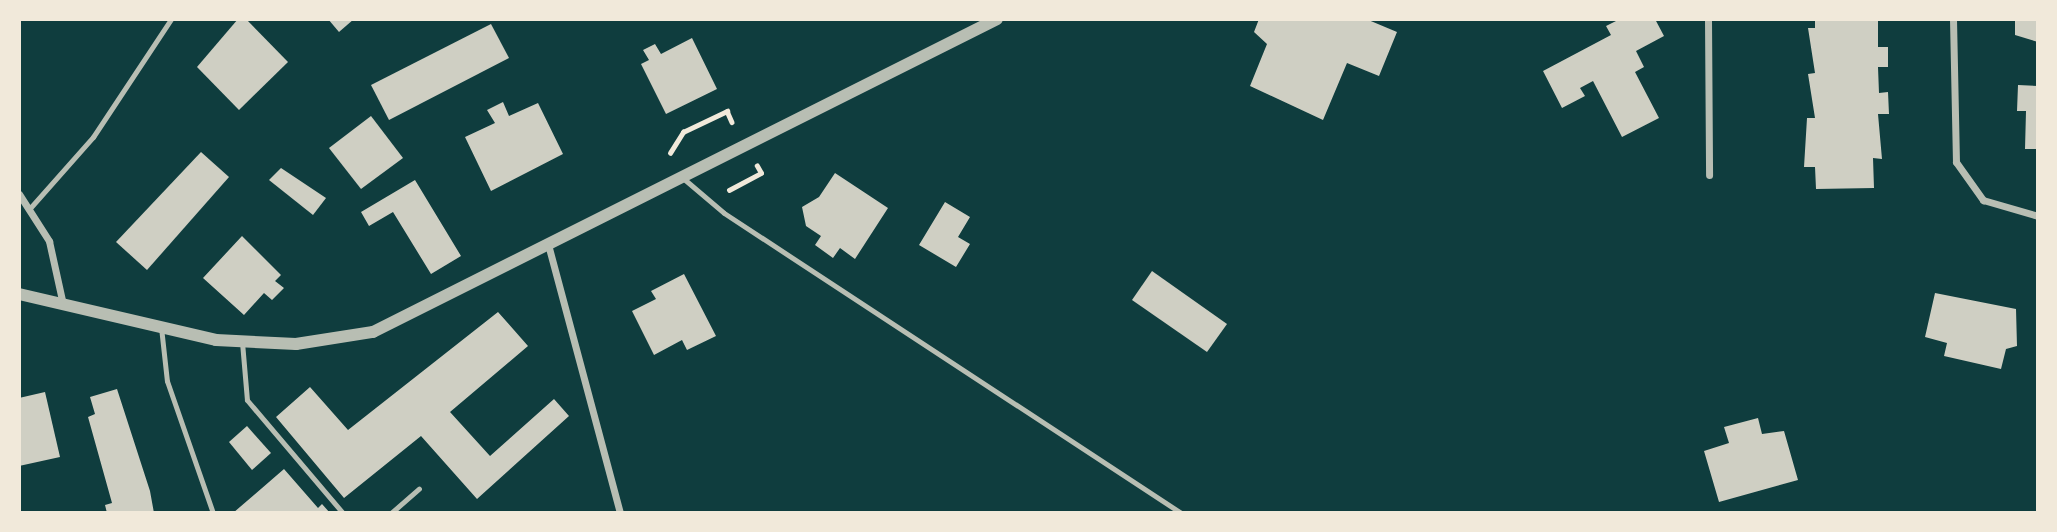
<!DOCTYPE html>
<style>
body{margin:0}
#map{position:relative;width:2057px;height:532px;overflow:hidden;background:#0f3d3e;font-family:Manrope,sans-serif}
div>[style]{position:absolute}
.building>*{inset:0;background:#cfcfc3}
.path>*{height:4.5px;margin:-2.25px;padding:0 2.25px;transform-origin:2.25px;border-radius:2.25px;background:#f1e9da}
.service>*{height:5px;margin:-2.5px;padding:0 2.5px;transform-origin:2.5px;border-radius:2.5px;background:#b8beb3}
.minor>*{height:7px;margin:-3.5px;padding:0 3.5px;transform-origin:3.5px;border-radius:3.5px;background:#b8beb3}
.tertiary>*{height:12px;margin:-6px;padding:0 6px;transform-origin:6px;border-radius:6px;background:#b8beb3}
span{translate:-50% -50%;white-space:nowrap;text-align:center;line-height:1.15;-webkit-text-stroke:5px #f1e9da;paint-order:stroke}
.frame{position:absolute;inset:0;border:21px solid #f1e9da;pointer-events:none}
</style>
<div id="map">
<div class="building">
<div style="clip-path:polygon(238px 19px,246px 19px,288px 62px,239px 110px,197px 67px)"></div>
<div style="clip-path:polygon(328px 19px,354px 19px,339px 32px)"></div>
<div style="clip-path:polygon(1259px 19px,1366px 19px,1397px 32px,1379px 76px,1347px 63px,1323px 120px,1250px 86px,1267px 44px,1254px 32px)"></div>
<div style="clip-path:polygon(1620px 19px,1655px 19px,1664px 36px,1636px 51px,1644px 67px,1635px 72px,1659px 118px,1622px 137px,1593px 81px,1580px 88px,1585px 96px,1562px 108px,1543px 71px,1611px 35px,1606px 26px)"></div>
<div style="clip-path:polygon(1815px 19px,1878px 19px,1878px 47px,1888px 47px,1888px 67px,1878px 67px,1879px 93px,1888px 92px,1889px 114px,1878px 114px,1882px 159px,1873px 158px,1874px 188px,1816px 189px,1815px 167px,1804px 167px,1807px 118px,1815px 118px,1808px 74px,1815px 73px,1808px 28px,1815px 28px)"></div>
<div style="clip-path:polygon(2015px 19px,2038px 19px,2038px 42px,2015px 35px)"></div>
<div style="clip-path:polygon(491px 24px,509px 58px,389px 120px,371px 85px)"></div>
<div style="clip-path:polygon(692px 38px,717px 89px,666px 114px,641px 64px,649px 60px,643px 50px,655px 44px,661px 54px)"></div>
<div style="clip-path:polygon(2018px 85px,2038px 86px,2038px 149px,2025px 149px,2026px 111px,2017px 111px)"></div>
<div style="clip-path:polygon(503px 102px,509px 116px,538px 103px,563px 154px,491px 191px,465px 137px,495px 123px,487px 110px)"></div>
<div style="clip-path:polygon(371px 116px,403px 158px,361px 189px,329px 148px)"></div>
<div style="clip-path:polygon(201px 152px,229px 177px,147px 270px,116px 242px)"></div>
<div style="clip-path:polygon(281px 168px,326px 198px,313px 215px,269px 180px)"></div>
<div style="clip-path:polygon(835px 173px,888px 208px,855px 259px,840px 248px,833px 258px,815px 245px,821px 236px,806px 226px,802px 207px,819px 197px)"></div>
<div style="clip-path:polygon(415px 180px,461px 256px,431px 274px,393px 212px,369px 226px,361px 212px)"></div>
<div style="clip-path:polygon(945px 202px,970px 217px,958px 237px,970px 244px,956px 267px,919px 245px)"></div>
<div style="clip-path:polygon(242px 236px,281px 275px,275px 281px,284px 288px,272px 300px,264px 293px,244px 315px,203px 278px)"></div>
<div style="clip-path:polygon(1152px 271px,1227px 324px,1207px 352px,1132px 300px)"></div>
<div style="clip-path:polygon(684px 274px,716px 336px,687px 350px,682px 340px,654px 355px,632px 311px,656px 299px,651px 291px)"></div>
<div style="clip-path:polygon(1935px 293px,2016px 309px,2017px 346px,2006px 349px,2001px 369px,1944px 356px,1947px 343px,1925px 337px)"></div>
<div style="clip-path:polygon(498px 312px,528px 346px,450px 412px,490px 456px,554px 399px,569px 416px,477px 499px,421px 436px,344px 498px,276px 417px,310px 387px,348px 430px)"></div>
<div style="clip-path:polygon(117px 389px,150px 491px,154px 513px,107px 513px,105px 505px,112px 503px,88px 417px,95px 414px,90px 397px)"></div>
<div style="clip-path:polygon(45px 392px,60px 457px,19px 466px,19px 398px)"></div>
<div style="clip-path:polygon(1758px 418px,1762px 434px,1784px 431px,1798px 480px,1719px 502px,1704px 451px,1729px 443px,1724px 427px)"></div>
<div style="clip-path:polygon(247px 426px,271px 453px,252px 470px,229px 442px)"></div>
<div style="clip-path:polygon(284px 469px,318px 508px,322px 504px,330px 513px,233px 513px)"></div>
</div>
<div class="path">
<div style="left:670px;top:153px;width:25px;rotate:-58deg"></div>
<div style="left:683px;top:132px;width:49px;rotate:-25.5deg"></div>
<div style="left:727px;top:111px;width:12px;rotate:66deg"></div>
<div style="left:729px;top:190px;width:36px;rotate:-28deg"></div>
<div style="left:761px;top:173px;width:8px;rotate:-120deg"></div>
</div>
<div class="service">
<div style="left:684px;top:179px;width:52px;rotate:40.4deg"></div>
<div style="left:724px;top:213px;width:547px;rotate:33.28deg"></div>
<div style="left:31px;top:207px;width:94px;rotate:-48.5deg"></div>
<div style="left:93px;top:137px;width:141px;rotate:-56.5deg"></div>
<div style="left:161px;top:327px;width:54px;rotate:83.7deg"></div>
<div style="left:167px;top:381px;width:140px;rotate:70.8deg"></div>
<div style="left:242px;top:342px;width:58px;rotate:85.1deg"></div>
<div style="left:247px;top:400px;width:148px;rotate:49.7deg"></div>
<div style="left:391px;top:513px;width:37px;rotate:-41deg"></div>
</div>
<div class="minor">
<div style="left:1708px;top:19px;width:156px;rotate:89.6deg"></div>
<div style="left:1953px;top:19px;width:143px;rotate:88.8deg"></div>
<div style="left:1956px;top:162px;width:47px;rotate:54.6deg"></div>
<div style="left:1983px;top:200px;width:57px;rotate:16.2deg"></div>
<div style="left:19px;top:194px;width:56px;rotate:57.4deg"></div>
<div style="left:49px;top:241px;width:60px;rotate:77.6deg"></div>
<div style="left:549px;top:248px;width:274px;rotate:75deg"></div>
</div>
<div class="tertiary">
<div style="left:19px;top:294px;width:202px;rotate:13.1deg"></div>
<div style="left:216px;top:340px;width:80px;rotate:2.9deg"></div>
<div style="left:296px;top:344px;width:78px;rotate:-8.9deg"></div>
<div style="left:373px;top:332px;width:698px;rotate:-26.64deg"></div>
</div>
<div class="frame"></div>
</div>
